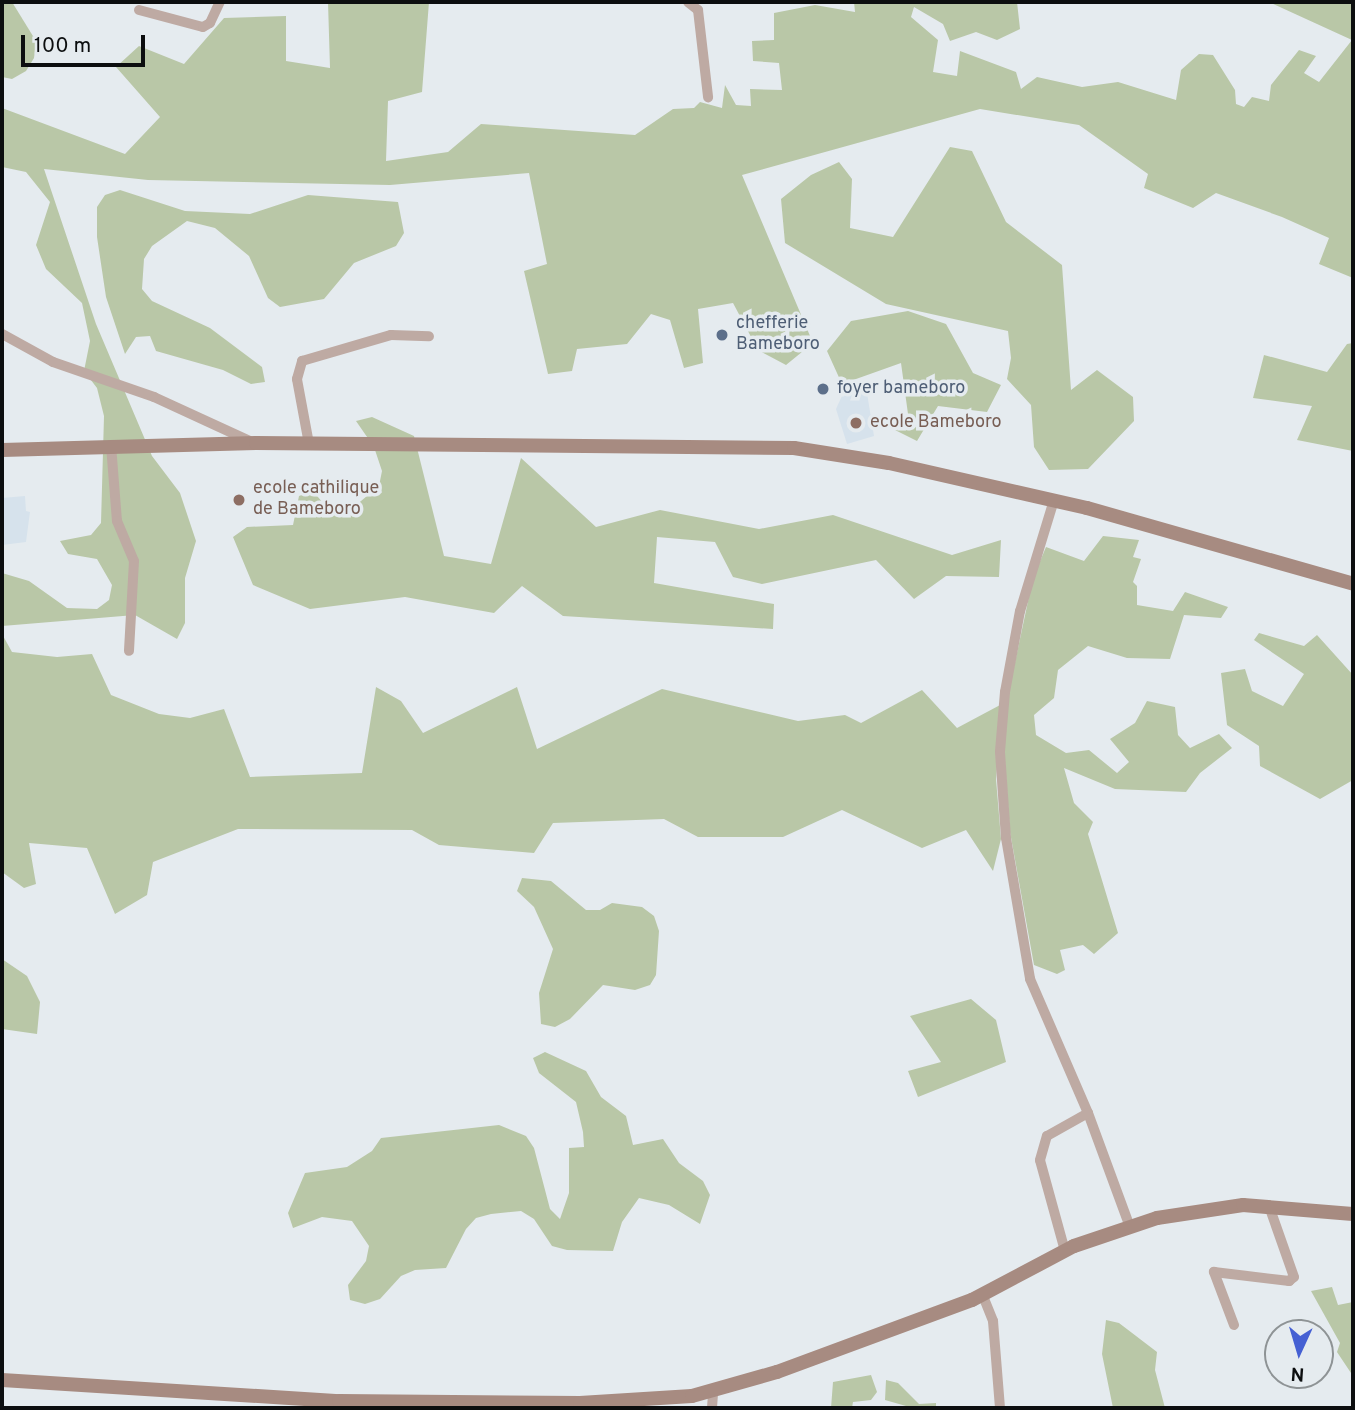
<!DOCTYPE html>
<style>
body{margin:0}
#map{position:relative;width:1355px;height:1410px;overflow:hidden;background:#e5ebef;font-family:Overpass,sans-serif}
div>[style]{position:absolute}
.built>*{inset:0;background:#d6e2ec}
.green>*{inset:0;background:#b9c7a7}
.street>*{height:10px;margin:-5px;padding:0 5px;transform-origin:5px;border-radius:5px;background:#beaaa3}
.secondary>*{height:14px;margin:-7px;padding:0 7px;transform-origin:7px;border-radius:7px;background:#a78b81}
.dots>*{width:19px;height:19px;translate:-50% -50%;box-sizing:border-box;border:4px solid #e5ebef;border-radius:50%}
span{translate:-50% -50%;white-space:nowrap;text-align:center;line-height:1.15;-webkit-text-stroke:7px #e5ebef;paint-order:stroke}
.service-label{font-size:18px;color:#4e5e75}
.left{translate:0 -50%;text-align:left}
.education-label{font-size:18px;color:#785e54}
.frame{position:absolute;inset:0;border:4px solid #0c0e0f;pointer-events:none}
.north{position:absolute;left:1264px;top:1319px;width:70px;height:70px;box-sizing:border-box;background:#e5ebef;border:2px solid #8e9395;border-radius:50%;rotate:184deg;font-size:19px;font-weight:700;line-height:28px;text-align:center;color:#0c0e0f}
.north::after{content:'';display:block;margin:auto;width:24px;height:32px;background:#4560d3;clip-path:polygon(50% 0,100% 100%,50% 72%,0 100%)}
.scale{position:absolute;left:21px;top:35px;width:124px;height:32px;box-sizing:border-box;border:4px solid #0c0e0f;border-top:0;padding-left:9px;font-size:21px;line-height:24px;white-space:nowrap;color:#0c0e0f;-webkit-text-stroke:5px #e5ebef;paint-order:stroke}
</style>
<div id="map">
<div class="built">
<div style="clip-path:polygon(865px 381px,874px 436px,847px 444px,836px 409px,846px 387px)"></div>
<div style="clip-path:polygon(25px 496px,26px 511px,30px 512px,26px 542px,2px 545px,2px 498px)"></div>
</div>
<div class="green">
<div style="clip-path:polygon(2px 2px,12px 2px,36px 41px,34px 58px,26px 71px,12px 79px,2px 77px)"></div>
<div style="clip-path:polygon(328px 2px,429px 2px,422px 92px,388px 101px,386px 161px,448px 152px,481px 124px,635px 135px,673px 109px,694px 108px,700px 102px,722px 108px,725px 85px,736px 105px,751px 106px,750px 89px,782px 90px,779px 63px,753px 61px,752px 41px,774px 40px,774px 13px,815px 5px,855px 12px,854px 2px,1017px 2px,1020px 29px,997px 40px,976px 32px,950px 41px,943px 24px,914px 7px,911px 17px,938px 40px,933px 72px,957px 76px,960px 51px,1016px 72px,1021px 89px,1037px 77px,1082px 87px,1118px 82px,1176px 100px,1181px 70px,1199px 54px,1213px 55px,1235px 90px,1236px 104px,1244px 107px,1252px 97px,1269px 101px,1271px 85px,1299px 50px,1316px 56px,1304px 73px,1319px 82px,1352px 40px,1269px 2px,1353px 2px,1353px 278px,1319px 264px,1329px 238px,1282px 217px,1216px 193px,1193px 208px,1144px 188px,1148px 174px,1079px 125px,980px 109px,742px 175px,813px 343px,786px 365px,758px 350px,733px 303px,698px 309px,703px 363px,684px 368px,670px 320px,651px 314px,627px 344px,577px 349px,572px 371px,548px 374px,524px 271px,547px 264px,529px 173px,390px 185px,148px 180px,44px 169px,96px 324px,152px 456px,180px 493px,196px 541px,185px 578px,185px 623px,177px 639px,135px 615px,2px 626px,2px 573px,29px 581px,67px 608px,97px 609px,109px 600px,112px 585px,97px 559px,68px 554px,60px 541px,91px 535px,101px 523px,104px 416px,97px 388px,84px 371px,90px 341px,82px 303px,46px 269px,36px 245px,50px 202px,26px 172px,2px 167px,2px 108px,125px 154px,160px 117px,116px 67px,139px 46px,184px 64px,224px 18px,286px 16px,286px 61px,330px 68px)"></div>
<div style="clip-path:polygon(950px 147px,972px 151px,1006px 222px,1062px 265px,1071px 390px,1097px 370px,1133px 397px,1134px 421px,1088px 469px,1049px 470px,1034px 447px,1031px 405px,1007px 379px,1011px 358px,1008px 331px,886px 304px,785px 243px,781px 199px,811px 175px,839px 162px,852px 179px,850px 228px,893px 237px)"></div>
<div style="clip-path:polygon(120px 190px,185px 211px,250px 214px,308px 195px,398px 202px,404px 233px,396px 246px,354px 263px,324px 299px,280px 307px,268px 298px,249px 256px,215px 228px,187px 221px,152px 246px,144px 259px,142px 289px,152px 301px,210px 328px,262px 367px,265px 382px,251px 384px,223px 370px,156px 351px,150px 336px,136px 337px,125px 354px,106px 297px,97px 237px,97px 207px,105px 195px)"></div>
<div style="clip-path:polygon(908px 311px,946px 324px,973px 373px,1001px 385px,987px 412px,938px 406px,917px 441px,891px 428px,892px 416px,908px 414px,901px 363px,842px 384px,827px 351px,851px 321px)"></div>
<div style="clip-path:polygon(1353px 343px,1353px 451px,1297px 440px,1312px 406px,1253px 398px,1264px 355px,1327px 372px,1347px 344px)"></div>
<div style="clip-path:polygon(372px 417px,414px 436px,444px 556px,491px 564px,521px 458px,596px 527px,660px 510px,759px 529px,833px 515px,952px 555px,1001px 540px,999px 577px,946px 576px,914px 599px,876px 560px,762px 584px,733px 577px,715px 542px,657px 537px,654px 583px,774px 604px,773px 629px,563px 616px,522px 586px,494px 613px,405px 597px,310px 609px,253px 585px,233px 537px,247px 527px,293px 525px,299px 496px,313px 491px,323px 503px,339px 509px,355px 506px,379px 486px,382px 471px,374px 447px,356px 421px)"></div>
<div style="clip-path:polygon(1103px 536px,1139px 540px,1133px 557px,1141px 559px,1133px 582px,1137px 586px,1137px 605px,1173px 611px,1185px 592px,1228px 607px,1221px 618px,1184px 615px,1170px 659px,1127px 658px,1088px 646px,1058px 670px,1054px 698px,1034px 715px,1036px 735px,1066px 753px,1089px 750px,1117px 773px,1129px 762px,1110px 739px,1135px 723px,1147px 701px,1175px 707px,1178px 735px,1190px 748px,1219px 734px,1232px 748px,1200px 773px,1186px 792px,1115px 789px,1064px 768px,1074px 803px,1093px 822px,1088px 834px,1118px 933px,1094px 954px,1083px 945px,1060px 950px,1065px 970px,1057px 974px,1034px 965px,1010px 832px,1004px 748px,1008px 695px,1033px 578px,1046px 547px,1084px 561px)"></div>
<div style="clip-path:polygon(1259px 633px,1304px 646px,1317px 635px,1353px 675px,1353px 780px,1320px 799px,1260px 766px,1259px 746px,1227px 725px,1221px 673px,1245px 669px,1252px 691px,1283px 706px,1304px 674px,1254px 640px)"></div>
<div style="clip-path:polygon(2px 634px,12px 652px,57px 657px,92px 654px,111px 695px,159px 714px,190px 718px,224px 709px,250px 777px,362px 773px,376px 687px,401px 701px,423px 733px,517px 687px,537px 749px,662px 689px,798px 721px,845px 715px,861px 723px,922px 690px,957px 728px,1002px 704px,996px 779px,1001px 839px,993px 871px,966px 830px,922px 848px,842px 810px,783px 837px,698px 837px,664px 819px,553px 823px,534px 853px,439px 845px,412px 830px,238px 829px,153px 862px,147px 895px,115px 914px,87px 848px,29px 843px,36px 884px,24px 888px,2px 872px)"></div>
<div style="clip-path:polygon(522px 878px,551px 881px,586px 910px,600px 910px,612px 903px,642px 907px,654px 916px,659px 931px,656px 975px,650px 985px,635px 990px,603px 985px,570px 1019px,555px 1027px,541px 1024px,539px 993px,553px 949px,534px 907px,517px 891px)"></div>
<div style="clip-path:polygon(2px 959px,27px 976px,40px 1002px,37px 1034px,2px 1029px)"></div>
<div style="clip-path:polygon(971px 999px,996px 1020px,1006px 1062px,918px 1097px,908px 1071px,941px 1062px,910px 1016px)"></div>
<div style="clip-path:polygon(545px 1052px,586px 1071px,601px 1097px,626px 1116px,633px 1145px,663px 1139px,679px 1163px,703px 1181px,710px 1195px,700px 1224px,669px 1205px,639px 1198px,622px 1222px,613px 1251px,567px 1250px,552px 1246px,534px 1219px,521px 1211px,491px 1214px,476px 1218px,466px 1229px,446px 1268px,415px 1270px,401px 1276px,380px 1299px,365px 1304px,350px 1300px,348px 1285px,366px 1261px,369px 1246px,352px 1221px,322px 1217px,293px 1228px,288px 1213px,305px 1173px,347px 1167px,372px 1151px,381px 1138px,499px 1125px,526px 1136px,534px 1148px,550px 1209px,560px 1219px,569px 1193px,569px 1148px,584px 1147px,583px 1132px,576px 1102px,539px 1073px,533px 1058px)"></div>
<div style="clip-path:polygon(1332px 1287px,1338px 1305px,1353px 1302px,1351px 1373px,1337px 1352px,1340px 1343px,1311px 1291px)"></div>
<div style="clip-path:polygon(1106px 1320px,1119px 1323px,1157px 1352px,1155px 1370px,1165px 1408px,1113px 1408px,1102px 1354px)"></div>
<div style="clip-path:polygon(871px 1375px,877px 1392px,871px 1400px,853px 1402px,852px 1408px,831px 1408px,833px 1382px)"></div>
<div style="clip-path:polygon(886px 1380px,898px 1383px,919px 1404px,936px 1403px,936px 1408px,913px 1408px,885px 1400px)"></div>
</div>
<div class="street">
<div style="left:688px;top:2px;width:13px;rotate:39deg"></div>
<div style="left:698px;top:10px;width:88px;rotate:83.4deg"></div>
<div style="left:139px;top:10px;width:66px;rotate:14.9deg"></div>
<div style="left:203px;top:27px;width:8px;rotate:-30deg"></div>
<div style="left:210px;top:23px;width:23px;rotate:-65deg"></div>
<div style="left:2px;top:334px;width:58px;rotate:28.8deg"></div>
<div style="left:53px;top:362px;width:107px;rotate:19.1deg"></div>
<div style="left:154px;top:397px;width:108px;rotate:24.7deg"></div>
<div style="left:309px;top:444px;width:66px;rotate:-100.5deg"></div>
<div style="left:297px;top:379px;width:19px;rotate:-74deg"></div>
<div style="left:302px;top:361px;width:93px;rotate:-16.3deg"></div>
<div style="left:391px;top:335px;width:38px;rotate:2deg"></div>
<div style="left:111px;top:445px;width:76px;rotate:85.5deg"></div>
<div style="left:117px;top:521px;width:43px;rotate:67deg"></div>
<div style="left:134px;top:561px;width:90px;rotate:93.2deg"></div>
<div style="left:1054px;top:500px;width:116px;rotate:107deg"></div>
<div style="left:1020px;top:611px;width:82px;rotate:100.5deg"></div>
<div style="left:1005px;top:692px;width:60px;rotate:94.8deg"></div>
<div style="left:1000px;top:752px;width:86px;rotate:86deg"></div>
<div style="left:1006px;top:838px;width:143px;rotate:80.3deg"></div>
<div style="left:1030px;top:979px;width:146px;rotate:66.6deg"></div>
<div style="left:1088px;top:1113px;width:121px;rotate:69.8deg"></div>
<div style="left:1065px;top:1251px;width:94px;rotate:-105.4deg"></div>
<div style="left:1040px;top:1160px;width:25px;rotate:-74deg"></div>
<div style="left:1047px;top:1136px;width:47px;rotate:-29.3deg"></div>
<div style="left:983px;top:1296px;width:27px;rotate:68deg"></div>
<div style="left:993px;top:1321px;width:87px;rotate:85.4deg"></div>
<div style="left:1234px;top:1325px;width:57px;rotate:-110.7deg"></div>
<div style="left:1214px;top:1272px;width:76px;rotate:6.8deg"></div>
<div style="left:1289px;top:1281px;width:6px;rotate:-39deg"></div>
<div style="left:1294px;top:1277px;width:75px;rotate:-109.4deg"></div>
<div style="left:712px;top:1408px;width:16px;rotate:-86deg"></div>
</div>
<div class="secondary">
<div style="left:2px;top:450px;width:254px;rotate:-1.6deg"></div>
<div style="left:256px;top:443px;width:538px;rotate:0.53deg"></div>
<div style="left:794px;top:448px;width:96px;rotate:9deg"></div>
<div style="left:889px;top:463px;width:203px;rotate:12.8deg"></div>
<div style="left:1087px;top:508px;width:277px;rotate:15.9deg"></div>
<div style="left:2px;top:1380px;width:338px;rotate:3.6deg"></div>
<div style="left:339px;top:1401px;width:241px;rotate:0.5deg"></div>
<div style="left:580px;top:1403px;width:112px;rotate:-3.6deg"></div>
<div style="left:692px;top:1396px;width:88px;rotate:-15.8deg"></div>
<div style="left:777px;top:1372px;width:208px;rotate:-20.3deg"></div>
<div style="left:972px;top:1300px;width:115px;rotate:-27.9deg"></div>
<div style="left:1074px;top:1246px;width:88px;rotate:-18.6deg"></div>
<div style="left:1157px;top:1218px;width:87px;rotate:-8.6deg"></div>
<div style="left:1243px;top:1205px;width:110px;rotate:4.7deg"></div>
</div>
<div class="dots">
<div style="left:722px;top:335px;background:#5c6f8a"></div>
<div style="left:823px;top:389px;background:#5c6f8a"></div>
<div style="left:856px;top:423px;background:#8d6e63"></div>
<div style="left:239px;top:500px;background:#8d6e63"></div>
</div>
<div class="service-label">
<span class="left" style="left:736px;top:335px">chefferie<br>Bameboro</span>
<span class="left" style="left:837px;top:389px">foyer bameboro</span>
</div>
<div class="education-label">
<span class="left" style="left:870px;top:423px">ecole Bameboro</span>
<span class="left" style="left:253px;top:500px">ecole cathilique<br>de Bameboro</span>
</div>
<div class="frame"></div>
<div class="north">N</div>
<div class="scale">100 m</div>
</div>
